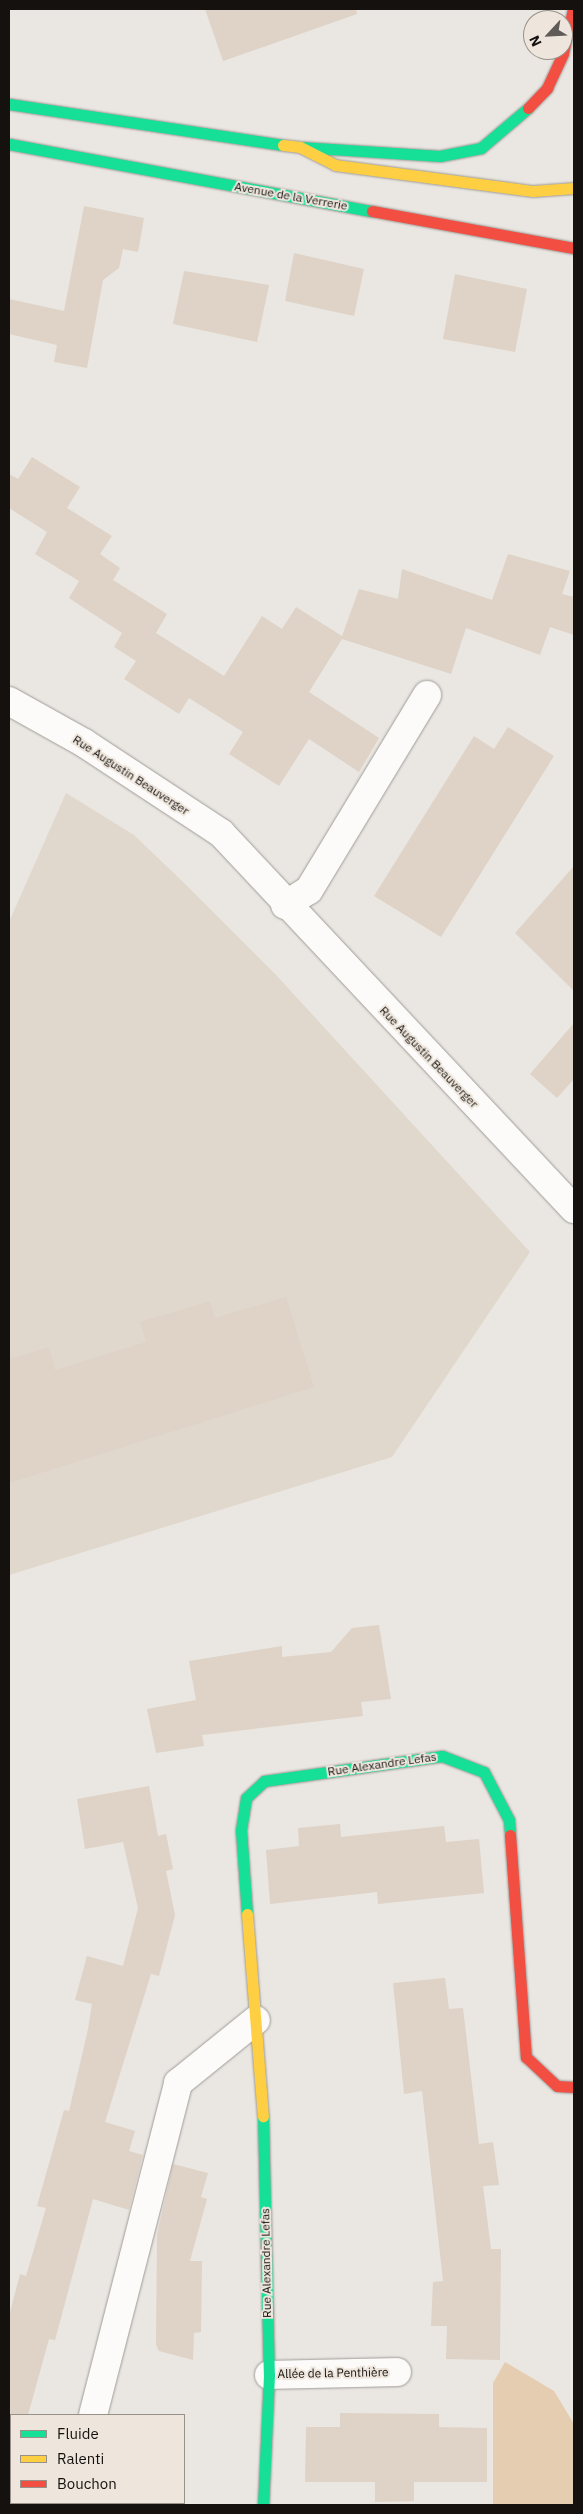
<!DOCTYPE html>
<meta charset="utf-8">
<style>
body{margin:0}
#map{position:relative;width:583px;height:2514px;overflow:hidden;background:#eae6e1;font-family:"IBM Plex Sans",sans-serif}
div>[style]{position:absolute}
.built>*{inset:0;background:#e0d8cd}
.green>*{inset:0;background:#e5cdb2}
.building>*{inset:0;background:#ded3c6}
.roads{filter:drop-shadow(0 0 1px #9f9c98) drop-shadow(0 0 1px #9f9c98)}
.street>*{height:28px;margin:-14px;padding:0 14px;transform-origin:14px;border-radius:14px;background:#fcfbfa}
.fast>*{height:11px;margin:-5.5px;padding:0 5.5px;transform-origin:5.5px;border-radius:5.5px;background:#16e098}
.slow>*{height:11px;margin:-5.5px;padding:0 5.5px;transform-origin:5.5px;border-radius:5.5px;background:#ffcf43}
.jam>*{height:11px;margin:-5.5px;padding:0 5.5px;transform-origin:5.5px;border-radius:5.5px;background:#f24e42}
span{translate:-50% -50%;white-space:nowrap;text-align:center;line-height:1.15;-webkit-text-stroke:4px #eee6dd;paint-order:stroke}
.street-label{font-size:12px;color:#14110e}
.frame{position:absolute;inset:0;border:10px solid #14110e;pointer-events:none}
.legend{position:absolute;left:10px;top:2414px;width:175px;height:90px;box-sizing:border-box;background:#eee6dd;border:1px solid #97918a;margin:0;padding:6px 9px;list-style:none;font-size:15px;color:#14110e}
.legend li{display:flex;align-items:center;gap:10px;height:25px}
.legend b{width:25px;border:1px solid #97918a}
.north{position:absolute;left:523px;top:10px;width:50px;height:50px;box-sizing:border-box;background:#eee6dd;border:1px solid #97918a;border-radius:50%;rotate:245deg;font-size:14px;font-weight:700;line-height:20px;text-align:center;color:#14110e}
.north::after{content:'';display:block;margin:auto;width:18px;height:22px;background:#5f5c58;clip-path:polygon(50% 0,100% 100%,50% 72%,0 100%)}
</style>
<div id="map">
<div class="built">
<div style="clip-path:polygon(66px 793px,134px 835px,182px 881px,277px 976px,530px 1252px,392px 1457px,9px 1575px,9px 922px)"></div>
</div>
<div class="green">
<div style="clip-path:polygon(505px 2362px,554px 2391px,574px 2424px,574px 2505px,493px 2505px,493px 2383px)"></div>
</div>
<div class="building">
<div style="clip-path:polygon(205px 9px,356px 9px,357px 14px,223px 61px)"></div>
<div style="clip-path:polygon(84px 206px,144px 218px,138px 252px,123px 249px,119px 268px,103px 280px,87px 368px,54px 362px,57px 345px,9px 334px,9px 299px,64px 311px)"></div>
<div style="clip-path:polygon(294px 253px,364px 269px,354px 316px,285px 301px)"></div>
<div style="clip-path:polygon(184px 271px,269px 285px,257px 342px,173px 324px)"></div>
<div style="clip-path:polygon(455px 274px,527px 289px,515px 352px,443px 339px)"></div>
<div style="clip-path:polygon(32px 457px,80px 487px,67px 508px,112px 536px,100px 554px,120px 568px,113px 580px,167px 614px,156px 633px,224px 676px,262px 616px,282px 629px,296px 607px,342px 636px,359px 589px,398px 599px,402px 569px,492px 600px,508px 554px,570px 571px,562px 594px,574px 597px,574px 635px,550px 627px,540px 655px,466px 628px,451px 674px,342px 639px,309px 692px,379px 738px,359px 772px,309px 739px,279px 786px,229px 754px,243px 732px,189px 698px,179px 714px,124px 679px,136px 661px,114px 647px,122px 633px,69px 598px,79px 581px,35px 554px,47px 532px,9px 508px,9px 474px,18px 479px)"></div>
<div style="clip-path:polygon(508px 727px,554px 756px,441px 937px,374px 896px,474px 736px,494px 749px)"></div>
<div style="clip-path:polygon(574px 866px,574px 991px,515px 933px)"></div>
<div style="clip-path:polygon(574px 1023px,574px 1079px,557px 1098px,530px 1074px)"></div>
<div style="clip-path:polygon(286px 1297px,314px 1387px,9px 1483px,9px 1359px,49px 1347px,55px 1370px,146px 1342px,140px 1322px,210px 1301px,215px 1318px)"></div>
<div style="clip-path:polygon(379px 1625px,391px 1699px,361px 1702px,363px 1716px,202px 1735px,204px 1746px,156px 1753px,147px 1709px,196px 1700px,189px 1661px,282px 1646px,282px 1657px,331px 1652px,352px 1628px)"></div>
<div style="clip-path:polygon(149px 1786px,158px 1836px,166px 1834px,173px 1869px,166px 1871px,175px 1915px,159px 1976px,137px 1970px,151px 1974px,105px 2122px,135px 2131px,129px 2151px,143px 2155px,129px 2210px,93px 2199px,55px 2340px,49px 2339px,28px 2415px,11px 2415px,9px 2446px,9px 2316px,20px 2274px,26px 2276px,46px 2208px,37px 2206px,64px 2110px,69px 2111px,88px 2029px,92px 2004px,75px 2000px,87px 1956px,123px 1966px,138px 1908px,123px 1842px,85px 1849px,77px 1799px)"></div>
<div style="clip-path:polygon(340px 1824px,341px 1837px,444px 1826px,446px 1842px,479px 1839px,484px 1893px,378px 1904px,377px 1892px,270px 1904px,266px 1850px,299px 1846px,298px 1828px)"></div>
<div style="clip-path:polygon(445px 1978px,449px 2009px,463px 2008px,479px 2144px,493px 2142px,499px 2185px,483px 2186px,491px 2249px,501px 2249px,500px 2360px,446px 2359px,447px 2326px,431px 2326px,433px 2282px,443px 2281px,422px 2091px,404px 2094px,393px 1983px)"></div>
<div style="clip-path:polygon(173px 2164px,208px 2173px,201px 2197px,207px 2199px,190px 2261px,202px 2261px,201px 2332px,194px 2333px,193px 2360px,159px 2351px,156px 2345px,157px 2235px)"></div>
<div style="clip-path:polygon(340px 2413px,439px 2414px,439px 2427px,487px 2428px,487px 2482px,414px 2482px,414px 2501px,375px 2502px,375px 2482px,305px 2482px,306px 2427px,340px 2427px)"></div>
</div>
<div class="roads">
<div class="street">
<div style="left:9px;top:701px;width:86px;rotate:29.2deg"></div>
<div style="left:84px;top:743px;width:164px;rotate:33.3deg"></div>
<div style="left:221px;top:833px;width:516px;rotate:46.81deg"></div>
<div style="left:285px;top:905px;width:28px;rotate:-32deg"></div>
<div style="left:309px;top:890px;width:228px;rotate:-58.8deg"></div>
<div style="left:269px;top:2375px;width:128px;rotate:-1.3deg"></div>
<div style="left:93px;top:2415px;width:343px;rotate:-75.6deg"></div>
<div style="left:178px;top:2083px;width:100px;rotate:-38.9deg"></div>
</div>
<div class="fast">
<div style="left:9px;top:104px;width:277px;rotate:8.5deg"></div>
<div style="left:9px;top:144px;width:369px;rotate:10.5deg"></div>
<div style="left:300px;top:147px;width:140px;rotate:3.7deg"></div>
<div style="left:440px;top:156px;width:42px;rotate:-11deg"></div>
<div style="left:481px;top:148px;width:62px;rotate:-40.4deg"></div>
<div style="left:247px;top:1914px;width:84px;rotate:-94.1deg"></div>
<div style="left:241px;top:1830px;width:32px;rotate:-81deg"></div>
<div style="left:246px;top:1798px;width:25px;rotate:-43deg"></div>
<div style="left:264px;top:1781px;width:180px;rotate:-8deg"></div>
<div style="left:442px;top:1756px;width:45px;rotate:20.9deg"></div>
<div style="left:484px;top:1772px;width:54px;rotate:62.5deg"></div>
<div style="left:509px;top:1820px;width:15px;rotate:86deg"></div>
<div style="left:263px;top:2116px;width:259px;rotate:88.7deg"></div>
<div style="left:269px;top:2375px;width:130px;rotate:92.6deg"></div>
</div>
<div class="slow">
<div style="left:283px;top:145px;width:17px;rotate:7deg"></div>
<div style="left:300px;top:147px;width:39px;rotate:27deg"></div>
<div style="left:335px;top:165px;width:200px;rotate:7.5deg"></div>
<div style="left:533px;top:191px;width:41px;rotate:-4.2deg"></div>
<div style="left:247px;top:1914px;width:203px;rotate:85.5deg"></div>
</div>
<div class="jam">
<div style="left:528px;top:108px;width:28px;rotate:-46deg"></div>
<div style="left:547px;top:88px;width:38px;rotate:-65deg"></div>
<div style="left:563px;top:53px;width:45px;rotate:-77.2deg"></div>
<div style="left:372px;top:211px;width:205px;rotate:10.4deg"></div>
<div style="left:510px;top:1835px;width:223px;rotate:85.9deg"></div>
<div style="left:526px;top:2057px;width:42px;rotate:43.1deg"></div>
<div style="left:557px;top:2086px;width:17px;rotate:3deg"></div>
</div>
</div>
<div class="street-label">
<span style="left:291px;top:196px;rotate:10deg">Avenue de la Verrerie</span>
<span style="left:131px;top:775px;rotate:33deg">Rue Augustin Beauverger</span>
<span style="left:429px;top:1057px;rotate:46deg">Rue Augustin Beauverger</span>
<span style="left:382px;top:1764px;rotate:-8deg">Rue Alexandre Lefas</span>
<span style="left:266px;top:2263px;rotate:-91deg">Rue Alexandre Lefas</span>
<span style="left:333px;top:2373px;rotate:-1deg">Allée de la Penthière</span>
</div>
<div class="frame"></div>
<ul class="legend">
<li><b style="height:6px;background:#16e098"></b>Fluide</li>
<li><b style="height:6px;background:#ffcf43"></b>Ralenti</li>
<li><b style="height:6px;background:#f24e42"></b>Bouchon</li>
</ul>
<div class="north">N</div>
</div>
